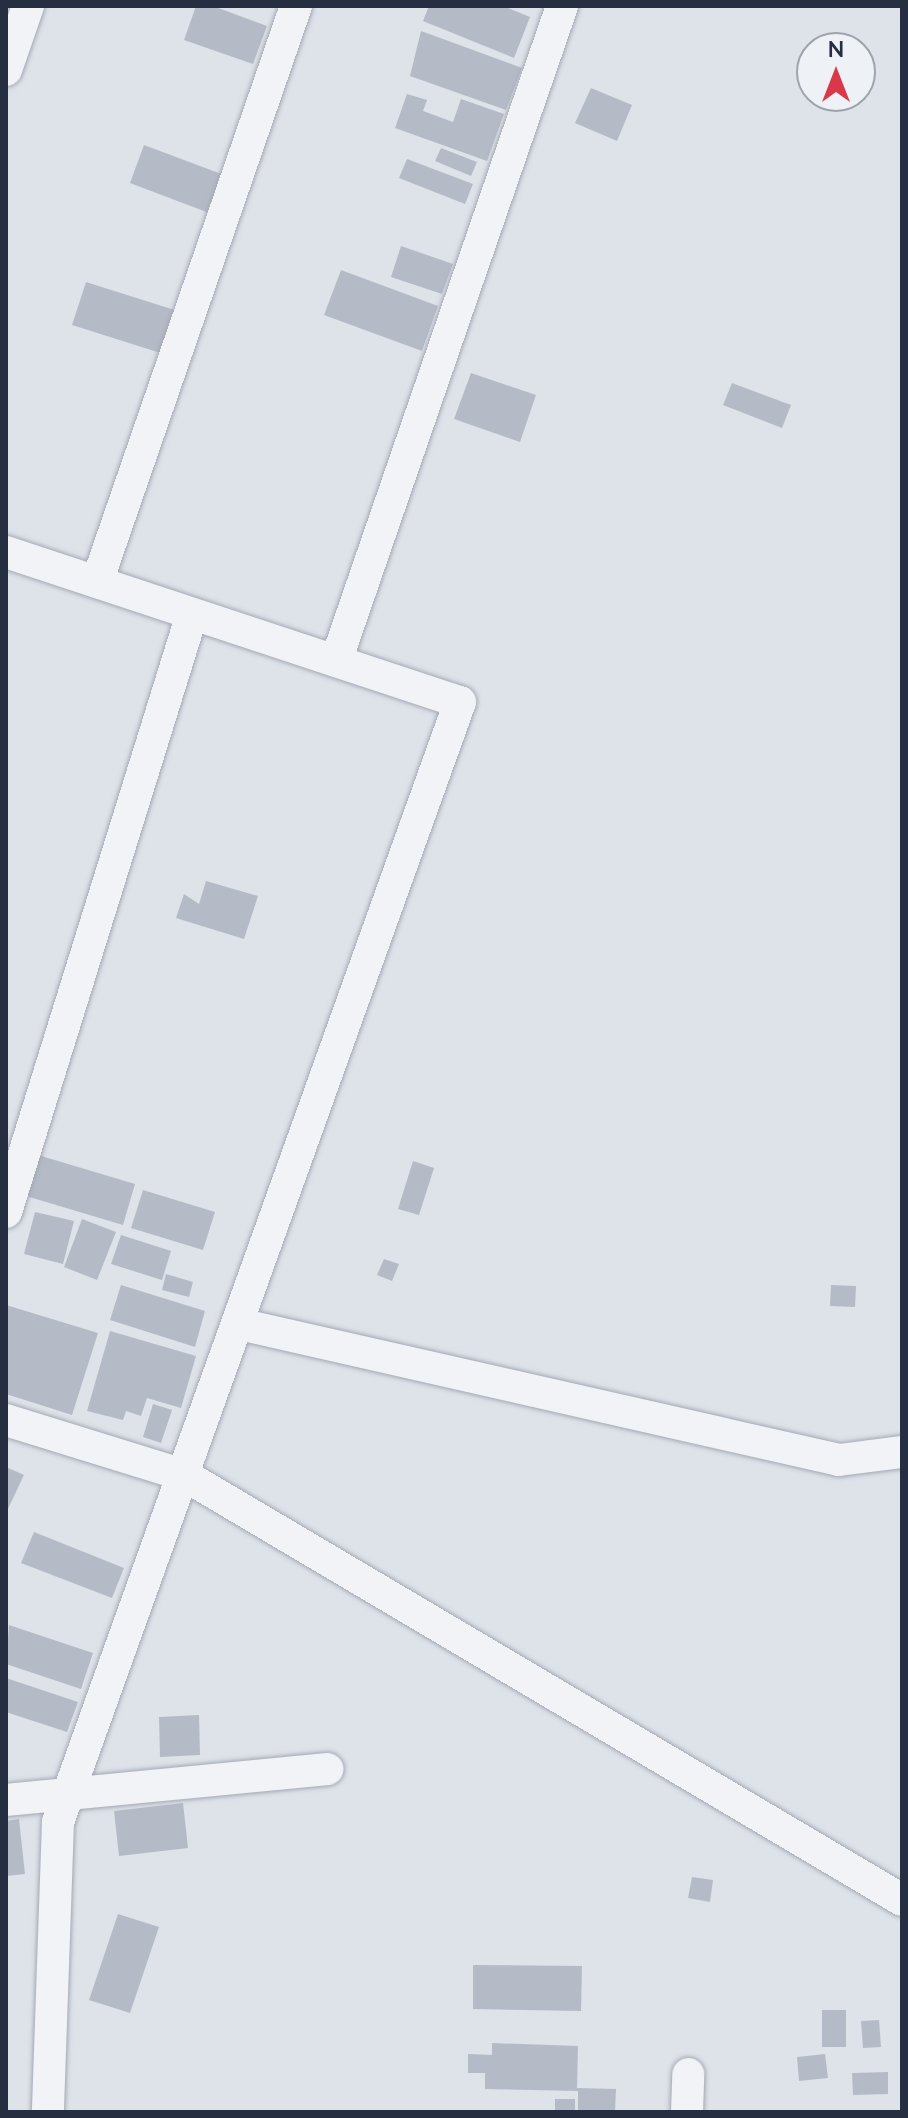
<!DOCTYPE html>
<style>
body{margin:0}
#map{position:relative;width:908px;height:2118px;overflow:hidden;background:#dee2e9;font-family:"Nunito Sans",sans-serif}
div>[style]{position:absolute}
.building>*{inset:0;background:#b5bbc6}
.roads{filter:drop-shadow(0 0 2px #a3a9b3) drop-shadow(0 0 2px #a3a9b3)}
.street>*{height:32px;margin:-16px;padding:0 16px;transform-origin:16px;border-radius:16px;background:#f1f3f7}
span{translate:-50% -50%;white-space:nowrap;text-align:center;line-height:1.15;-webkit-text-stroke:7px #eef1f6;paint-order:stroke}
.frame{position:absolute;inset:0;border:8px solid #262f41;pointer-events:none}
.north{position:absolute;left:796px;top:32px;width:80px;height:80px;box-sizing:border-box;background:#eef1f6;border:2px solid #9ea3ae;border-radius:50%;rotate:0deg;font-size:22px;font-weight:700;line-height:32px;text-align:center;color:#262f41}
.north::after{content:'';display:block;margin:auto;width:28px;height:36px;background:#d9384a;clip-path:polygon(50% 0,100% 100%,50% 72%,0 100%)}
</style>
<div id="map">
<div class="building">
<div style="clip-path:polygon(196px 6px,213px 6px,267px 26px,253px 64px,184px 40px)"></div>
<div style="clip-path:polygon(429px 6px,503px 6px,530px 17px,514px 58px,423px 21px)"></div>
<div style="clip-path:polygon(421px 31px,522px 68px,506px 110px,410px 76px)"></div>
<div style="clip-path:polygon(591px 88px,632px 105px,617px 141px,575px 123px)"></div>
<div style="clip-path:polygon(407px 94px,427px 100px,423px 111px,453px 122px,461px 99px,504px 114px,487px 161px,395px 128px)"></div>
<div style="clip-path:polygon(144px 145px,232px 178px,217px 216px,130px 183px)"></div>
<div style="clip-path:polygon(441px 148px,477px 162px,471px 176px,435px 161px)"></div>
<div style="clip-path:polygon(407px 159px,473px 184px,465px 204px,399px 178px)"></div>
<div style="clip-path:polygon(401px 246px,453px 264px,442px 294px,391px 277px)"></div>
<div style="clip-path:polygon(341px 270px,438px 306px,422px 351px,324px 315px)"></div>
<div style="clip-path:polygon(86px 282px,184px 313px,170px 356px,72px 325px)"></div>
<div style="clip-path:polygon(471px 373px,536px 395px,520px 442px,454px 419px)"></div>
<div style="clip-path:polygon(732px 383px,791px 405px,782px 428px,723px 405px)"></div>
<div style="clip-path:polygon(206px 881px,258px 896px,244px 939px,176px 918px,184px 894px,199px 904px)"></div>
<div style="clip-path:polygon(38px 1155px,135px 1184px,123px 1225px,26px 1196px)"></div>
<div style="clip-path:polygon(413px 1161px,434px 1168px,419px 1215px,398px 1209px)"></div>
<div style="clip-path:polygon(143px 1190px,215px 1212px,203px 1250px,131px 1228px)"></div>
<div style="clip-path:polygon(35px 1212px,74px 1221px,63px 1264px,24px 1254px)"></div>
<div style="clip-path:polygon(82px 1219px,116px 1232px,97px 1280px,64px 1267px)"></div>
<div style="clip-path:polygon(121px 1235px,171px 1251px,162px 1280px,111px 1264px)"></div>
<div style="clip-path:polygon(384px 1259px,399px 1264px,392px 1281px,377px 1275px)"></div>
<div style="clip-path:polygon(166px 1274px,193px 1282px,189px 1297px,162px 1290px)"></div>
<div style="clip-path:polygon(121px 1285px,205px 1311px,195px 1347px,110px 1320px)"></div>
<div style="clip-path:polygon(831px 1285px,856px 1286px,855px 1307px,830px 1306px)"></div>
<div style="clip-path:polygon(6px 1305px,98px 1333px,72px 1415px,6px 1394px)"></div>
<div style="clip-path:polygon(110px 1331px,196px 1356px,181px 1408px,147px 1398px,141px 1416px,126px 1411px,123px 1420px,87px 1411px)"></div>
<div style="clip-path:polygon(153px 1404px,172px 1410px,161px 1443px,143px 1437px)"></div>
<div style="clip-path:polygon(6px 1467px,24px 1475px,6px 1513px)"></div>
<div style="clip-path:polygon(34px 1532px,124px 1568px,112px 1598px,21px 1563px)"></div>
<div style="clip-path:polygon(9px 1625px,93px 1653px,81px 1689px,6px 1664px)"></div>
<div style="clip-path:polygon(6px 1678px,78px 1702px,67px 1732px,6px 1712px)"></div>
<div style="clip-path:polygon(199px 1715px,200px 1755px,160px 1757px,159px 1717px)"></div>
<div style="clip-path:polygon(183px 1803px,188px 1848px,119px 1856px,114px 1811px)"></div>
<div style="clip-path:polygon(19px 1819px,25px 1874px,6px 1876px,6px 1821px)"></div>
<div style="clip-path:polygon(692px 1877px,713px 1880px,710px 1902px,688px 1898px)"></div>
<div style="clip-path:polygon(118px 1914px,159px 1927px,130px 2013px,89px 2000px)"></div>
<div style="clip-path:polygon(473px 1965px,582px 1966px,581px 2011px,473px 2009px)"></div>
<div style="clip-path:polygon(822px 2010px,846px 2010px,846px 2047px,822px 2047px)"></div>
<div style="clip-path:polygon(879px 2020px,881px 2047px,863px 2048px,861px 2021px)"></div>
<div style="clip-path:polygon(492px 2043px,578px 2046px,577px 2088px,616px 2089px,615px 2112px,578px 2110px,578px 2091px,485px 2089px,485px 2073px,468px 2073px,468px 2054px,492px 2055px)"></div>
<div style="clip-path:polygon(825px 2054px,828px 2078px,799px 2081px,797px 2057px)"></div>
<div style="clip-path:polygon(888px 2072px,888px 2094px,853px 2095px,852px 2073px)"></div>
<div style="clip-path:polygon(555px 2099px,575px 2099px,575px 2112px,555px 2112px)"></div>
</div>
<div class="roads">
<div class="street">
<div style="left:6px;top:70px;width:68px;rotate:-71deg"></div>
<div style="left:6px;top:552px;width:478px;rotate:18.3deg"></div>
<div style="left:460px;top:702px;width:1190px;rotate:109.74deg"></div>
<div style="left:58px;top:1822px;width:290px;rotate:92deg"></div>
<div style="left:97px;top:582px;width:609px;rotate:-70.94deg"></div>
<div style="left:336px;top:661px;width:693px;rotate:-70.96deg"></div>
<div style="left:6px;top:1212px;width:626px;rotate:-72.72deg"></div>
<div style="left:239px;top:1324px;width:615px;rotate:12.77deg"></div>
<div style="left:839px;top:1460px;width:64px;rotate:-7.2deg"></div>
<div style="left:6px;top:1420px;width:186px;rotate:17.2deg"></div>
<div style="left:184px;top:1475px;width:834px;rotate:30.62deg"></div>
<div style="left:6px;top:1800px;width:323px;rotate:-5.5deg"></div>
<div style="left:687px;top:2112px;width:38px;rotate:-88deg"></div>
</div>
</div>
<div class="frame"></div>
<div class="north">N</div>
</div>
